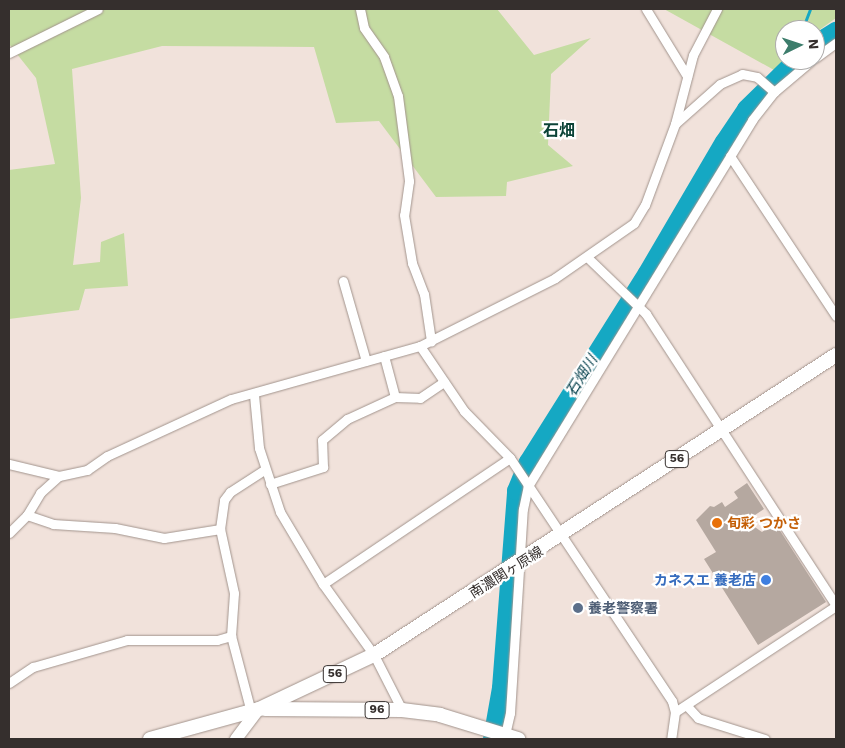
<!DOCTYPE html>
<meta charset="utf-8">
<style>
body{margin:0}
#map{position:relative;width:845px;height:748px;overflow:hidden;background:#f1e2db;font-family:"Work Sans","Noto Sans JP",sans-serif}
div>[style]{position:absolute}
.green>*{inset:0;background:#c5dca2}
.stream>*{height:3px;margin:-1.5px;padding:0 1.5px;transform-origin:1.5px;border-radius:1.5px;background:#15a8c3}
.river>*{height:18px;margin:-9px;padding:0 9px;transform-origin:9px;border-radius:9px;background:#15a8c3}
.building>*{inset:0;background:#b5a8a0}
.roads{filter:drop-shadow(0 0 1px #a2948d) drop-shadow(0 0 1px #a2948d)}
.minor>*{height:9px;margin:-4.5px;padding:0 4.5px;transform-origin:4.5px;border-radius:4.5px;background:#fff}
.secondary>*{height:12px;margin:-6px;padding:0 6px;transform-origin:6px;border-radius:6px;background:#fff}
.primary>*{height:14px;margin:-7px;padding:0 7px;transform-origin:7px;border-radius:7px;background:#fff}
.dots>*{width:14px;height:14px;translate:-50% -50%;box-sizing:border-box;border:2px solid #fff;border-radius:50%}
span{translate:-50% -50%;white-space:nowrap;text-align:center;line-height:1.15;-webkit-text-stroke:4.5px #fff;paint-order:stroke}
.shield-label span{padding:1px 4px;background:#fff;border:1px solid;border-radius:4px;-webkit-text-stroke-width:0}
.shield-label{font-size:12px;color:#352f2d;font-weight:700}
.food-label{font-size:14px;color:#c56008;font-weight:700}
.left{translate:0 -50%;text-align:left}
.street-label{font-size:14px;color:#352f2d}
.shop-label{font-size:14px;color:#366cbe;font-weight:700}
.right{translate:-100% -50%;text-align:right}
.service-label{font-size:14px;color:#4e5e75;font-weight:700}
.water-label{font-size:15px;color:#033f4b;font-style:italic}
.quarter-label{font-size:16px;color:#0b4337;font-weight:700}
.frame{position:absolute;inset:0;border:10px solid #352f2d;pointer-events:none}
.north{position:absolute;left:775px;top:20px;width:50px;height:50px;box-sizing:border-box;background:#fff;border:1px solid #aeacab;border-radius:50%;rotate:86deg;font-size:14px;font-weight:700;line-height:20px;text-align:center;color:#352f2d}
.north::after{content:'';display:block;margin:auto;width:18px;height:22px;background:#3d7d6c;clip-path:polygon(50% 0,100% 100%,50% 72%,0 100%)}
</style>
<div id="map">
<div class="green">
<div style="clip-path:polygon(9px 9px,497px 9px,534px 55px,591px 38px,551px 74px,548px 145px,573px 166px,507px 182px,506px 196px,436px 197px,379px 121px,336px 123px,314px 47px,162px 46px,72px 69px,81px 198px,73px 265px,100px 262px,101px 242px,124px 233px,128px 286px,85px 289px,79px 310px,9px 319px,9px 170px,55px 164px,36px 78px,9px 44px)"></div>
<div style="clip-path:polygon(664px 9px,836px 9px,836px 18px,815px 33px,815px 30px,785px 30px,785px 59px,774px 70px)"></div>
</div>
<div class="stream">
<div style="left:802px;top:30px;width:22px;rotate:-69deg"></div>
<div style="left:788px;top:66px;width:6px;rotate:-72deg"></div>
</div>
<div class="river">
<div style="left:815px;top:44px;width:25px;rotate:-32deg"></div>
<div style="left:492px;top:739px;width:52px;rotate:-80deg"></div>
<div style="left:501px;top:688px;width:198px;rotate:-85.6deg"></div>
<div style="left:516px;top:491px;width:31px;rotate:-68deg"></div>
<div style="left:528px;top:462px;width:223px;rotate:-57.8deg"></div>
<div style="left:647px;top:273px;width:152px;rotate:-59.6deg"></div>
<div style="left:724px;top:142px;width:40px;rotate:-56deg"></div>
<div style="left:746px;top:109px;width:70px;rotate:-44.4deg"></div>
</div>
<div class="building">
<div style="clip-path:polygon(747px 483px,764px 509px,746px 521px,762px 532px,775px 523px,826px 602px,758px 645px,704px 559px,716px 552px,696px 520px,710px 506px,714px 507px,722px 502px,725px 507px,738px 498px,734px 492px)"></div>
</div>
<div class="roads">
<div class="minor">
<div style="left:360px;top:9px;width:19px;rotate:78deg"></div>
<div style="left:364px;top:28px;width:35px;rotate:55deg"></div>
<div style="left:384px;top:57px;width:41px;rotate:70.3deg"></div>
<div style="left:398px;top:96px;width:86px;rotate:82.6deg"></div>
<div style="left:409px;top:181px;width:34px;rotate:98deg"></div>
<div style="left:404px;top:215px;width:49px;rotate:80.5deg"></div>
<div style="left:412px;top:263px;width:33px;rotate:69deg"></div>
<div style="left:424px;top:294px;width:48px;rotate:81.5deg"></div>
<div style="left:646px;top:9px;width:79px;rotate:58.5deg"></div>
<div style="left:9px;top:53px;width:99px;rotate:-26.3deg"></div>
<div style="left:815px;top:58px;width:26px;rotate:-36deg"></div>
<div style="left:675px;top:124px;width:60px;rotate:-41.6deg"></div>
<div style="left:720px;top:84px;width:24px;rotate:-24deg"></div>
<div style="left:742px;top:74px;width:15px;rotate:11deg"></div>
<div style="left:757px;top:77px;width:23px;rotate:41deg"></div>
<div style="left:730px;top:156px;width:192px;rotate:56.5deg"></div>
<div style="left:587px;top:257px;width:82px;rotate:44deg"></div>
<div style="left:646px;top:314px;width:348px;rotate:56.9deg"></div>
<div style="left:343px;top:281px;width:83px;rotate:74deg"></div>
<div style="left:420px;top:346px;width:78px;rotate:55.9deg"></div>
<div style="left:464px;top:411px;width:66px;rotate:45.6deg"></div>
<div style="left:510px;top:458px;width:292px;rotate:56.3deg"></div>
<div style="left:672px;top:701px;width:11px;rotate:75deg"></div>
<div style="left:675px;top:712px;width:27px;rotate:98deg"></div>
<div style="left:384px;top:356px;width:42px;rotate:75deg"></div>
<div style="left:254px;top:395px;width:53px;rotate:84.6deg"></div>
<div style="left:259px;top:448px;width:67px;rotate:71.8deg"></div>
<div style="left:280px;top:512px;width:84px;rotate:59.2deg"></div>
<div style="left:323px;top:584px;width:87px;rotate:54.3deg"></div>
<div style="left:374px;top:655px;width:62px;rotate:63deg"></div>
<div style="left:9px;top:464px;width:51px;rotate:13.5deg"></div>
<div style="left:59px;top:476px;width:29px;rotate:-12deg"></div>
<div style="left:87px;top:470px;width:24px;rotate:-35deg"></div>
<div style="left:107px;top:456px;width:136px;rotate:-24.7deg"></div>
<div style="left:231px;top:399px;width:196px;rotate:-15.7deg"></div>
<div style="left:420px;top:346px;width:151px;rotate:-26.7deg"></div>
<div style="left:555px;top:278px;width:96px;rotate:-34.8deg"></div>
<div style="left:634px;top:223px;width:21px;rotate:-59deg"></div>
<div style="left:645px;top:205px;width:86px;rotate:-69.7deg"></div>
<div style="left:675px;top:124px;width:71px;rotate:-75.4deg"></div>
<div style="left:693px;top:55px;width:52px;rotate:-62.4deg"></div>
<div style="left:270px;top:484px;width:56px;rotate:-17.8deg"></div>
<div style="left:323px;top:467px;width:27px;rotate:-92deg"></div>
<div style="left:322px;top:440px;width:33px;rotate:-40deg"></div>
<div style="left:347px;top:419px;width:53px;rotate:-24.6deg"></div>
<div style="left:395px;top:397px;width:25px;rotate:2deg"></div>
<div style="left:420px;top:398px;width:29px;rotate:-34deg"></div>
<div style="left:27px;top:515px;width:28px;rotate:19deg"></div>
<div style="left:53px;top:524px;width:62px;rotate:3.7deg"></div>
<div style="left:115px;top:528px;width:50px;rotate:11.5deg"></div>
<div style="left:164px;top:538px;width:57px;rotate:-9.1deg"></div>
<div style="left:9px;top:533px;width:25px;rotate:-45deg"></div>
<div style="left:27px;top:515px;width:26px;rotate:-59deg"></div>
<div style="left:40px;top:493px;width:25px;rotate:-42deg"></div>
<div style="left:323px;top:584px;width:225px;rotate:-34deg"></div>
<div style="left:9px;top:683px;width:29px;rotate:-34deg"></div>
<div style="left:33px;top:667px;width:98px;rotate:-16deg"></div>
<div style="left:127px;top:640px;width:90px"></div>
<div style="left:217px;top:640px;width:15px;rotate:-16deg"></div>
<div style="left:687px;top:706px;width:16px;rotate:47deg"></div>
<div style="left:698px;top:718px;width:70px;rotate:17.4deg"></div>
<div style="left:251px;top:712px;width:79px;rotate:-104.7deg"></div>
<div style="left:231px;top:636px;width:43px;rotate:-86deg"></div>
<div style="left:234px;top:593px;width:66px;rotate:-102.3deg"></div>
<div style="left:220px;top:529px;width:29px;rotate:-82deg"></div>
<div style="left:224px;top:500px;width:10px;rotate:-53deg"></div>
<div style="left:230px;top:492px;width:40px;rotate:-32.9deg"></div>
<div style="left:675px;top:712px;width:193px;rotate:-33.4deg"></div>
<div style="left:504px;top:739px;width:27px;rotate:-77deg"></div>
<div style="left:510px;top:713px;width:204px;rotate:-86.4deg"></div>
<div style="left:523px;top:509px;width:24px;rotate:-78deg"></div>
<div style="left:528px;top:486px;width:429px;rotate:-58.5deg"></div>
<div style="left:752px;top:120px;width:36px;rotate:-52deg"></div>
<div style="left:774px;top:92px;width:50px;rotate:-40.1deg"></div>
</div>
<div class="secondary">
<div style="left:236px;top:739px;width:38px;rotate:-53deg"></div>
</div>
<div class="primary">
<div style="left:265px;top:709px;width:137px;rotate:0.4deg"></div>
<div style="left:402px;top:710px;width:38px;rotate:7deg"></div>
<div style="left:440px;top:715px;width:82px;rotate:17.1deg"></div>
<div style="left:150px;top:739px;width:113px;rotate:-15.4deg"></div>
<div style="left:259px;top:709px;width:127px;rotate:-25.2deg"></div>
<div style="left:374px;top:655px;width:551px;rotate:-33deg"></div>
</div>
</div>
<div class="dots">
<div style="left:717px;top:523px;background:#e8710a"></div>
<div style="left:766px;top:580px;background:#3f7fe0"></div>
<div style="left:578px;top:608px;background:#5c6f8a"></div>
</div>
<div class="shield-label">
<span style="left:677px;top:459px">56</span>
<span style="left:335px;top:674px">56</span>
<span style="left:377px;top:710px">96</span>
</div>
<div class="food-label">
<span class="left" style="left:727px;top:523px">旬彩 つかさ</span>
</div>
<div class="street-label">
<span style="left:506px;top:572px;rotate:-32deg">南濃関ヶ原線</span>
</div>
<div class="shop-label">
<span class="right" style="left:756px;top:580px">カネスエ 養老店</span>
</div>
<div class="service-label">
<span class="left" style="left:588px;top:608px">養老警察署</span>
</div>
<div class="water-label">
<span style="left:582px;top:376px;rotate:-58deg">石畑川</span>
</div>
<div class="quarter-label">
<span style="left:559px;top:131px">石畑</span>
</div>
<div class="frame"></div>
<div class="north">N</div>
</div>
